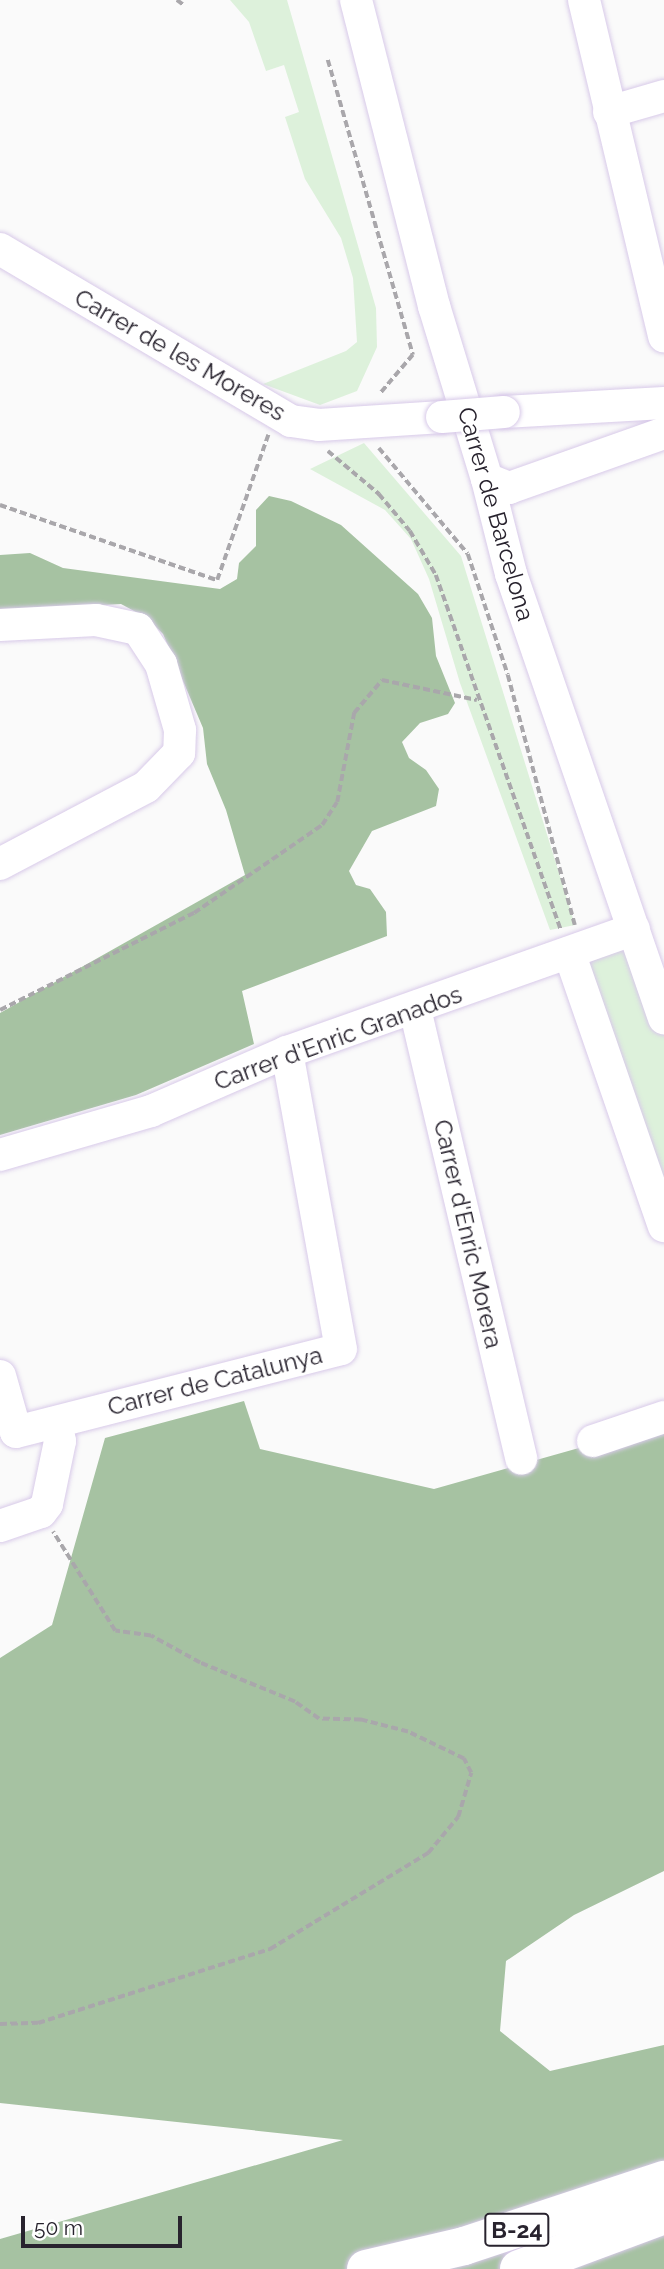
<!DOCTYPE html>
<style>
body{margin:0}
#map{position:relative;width:664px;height:2269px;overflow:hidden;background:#fafafa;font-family:Raleway,sans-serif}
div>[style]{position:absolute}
.green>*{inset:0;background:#ddf1db}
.forest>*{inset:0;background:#a6c2a2}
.path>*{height:3.5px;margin-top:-1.75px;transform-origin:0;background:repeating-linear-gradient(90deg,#a9a7ab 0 7px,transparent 0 10.5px)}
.roads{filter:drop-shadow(0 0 2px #d8cae9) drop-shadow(0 0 2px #d8cae9)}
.minor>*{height:32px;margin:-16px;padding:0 16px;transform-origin:16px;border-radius:16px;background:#fff}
.highway>*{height:38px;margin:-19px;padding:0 19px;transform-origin:19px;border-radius:19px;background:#fff}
.bridges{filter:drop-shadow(0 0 2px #d8cae9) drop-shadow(0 0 2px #d8cae9)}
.minor-bridge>*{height:32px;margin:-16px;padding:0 16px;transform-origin:16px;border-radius:16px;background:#fff}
span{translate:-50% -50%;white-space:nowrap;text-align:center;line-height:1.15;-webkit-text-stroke:5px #fff;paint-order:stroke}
.shield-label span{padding:2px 5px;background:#fff;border:2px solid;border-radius:5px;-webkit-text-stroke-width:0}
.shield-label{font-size:23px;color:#28232e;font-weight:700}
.street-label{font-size:24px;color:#28232e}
.scale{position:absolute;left:21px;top:2216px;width:161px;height:32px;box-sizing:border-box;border:4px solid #28232e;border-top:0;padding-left:9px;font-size:21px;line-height:24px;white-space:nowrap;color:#28232e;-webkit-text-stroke:5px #fff;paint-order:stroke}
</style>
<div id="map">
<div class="green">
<div style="clip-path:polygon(230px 0,287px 0,376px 308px,377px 347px,357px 391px,320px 405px,263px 384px,346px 351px,357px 342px,353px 278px,341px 238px,305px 179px,285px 117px,299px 112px,284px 65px,266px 71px,249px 22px)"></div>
<div style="clip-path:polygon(364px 443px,461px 556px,575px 925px,550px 930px,460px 683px,429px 579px,411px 539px,385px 510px,310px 469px)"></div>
<div style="clip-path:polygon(631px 935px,664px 1029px,664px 1211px,582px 955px)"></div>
</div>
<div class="forest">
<div style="clip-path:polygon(269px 496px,291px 501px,341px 525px,418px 594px,432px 618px,436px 656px,455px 703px,448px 714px,420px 723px,402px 742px,409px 758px,426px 770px,439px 789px,436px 806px,372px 831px,349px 871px,356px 885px,370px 889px,386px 912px,387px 936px,242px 991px,254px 1044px,136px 1095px,0 1135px,0 1013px,245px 875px,226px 810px,207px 764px,203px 728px,163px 634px,147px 618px,121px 604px,0 611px,0 555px,30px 553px,63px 568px,220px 589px,237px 579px,239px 563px,256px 546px,256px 510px)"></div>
<div style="clip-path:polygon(244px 1401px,260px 1449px,434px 1489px,664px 1424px,664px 1871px,574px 1915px,506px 1961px,500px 2031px,550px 2071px,664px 2045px,664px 2269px,0 2269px,0 2239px,343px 2140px,0 2103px,0 1658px,52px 1625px,105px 1438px)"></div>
</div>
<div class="path">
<div style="left:177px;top:0;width:10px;rotate:37deg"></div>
<div style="left:328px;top:60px;width:307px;rotate:73.9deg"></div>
<div style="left:413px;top:355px;width:51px;rotate:130.2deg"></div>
<div style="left:379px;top:448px;width:138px;rotate:50deg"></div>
<div style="left:468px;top:554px;width:127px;rotate:71.7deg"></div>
<div style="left:508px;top:675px;width:259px;rotate:75deg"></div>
<div style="left:328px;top:451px;width:67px;rotate:40.1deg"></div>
<div style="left:379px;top:494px;width:48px;rotate:50deg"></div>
<div style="left:410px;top:531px;width:51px;rotate:59.4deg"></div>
<div style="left:436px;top:575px;width:375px;rotate:70.6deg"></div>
<div style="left:0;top:505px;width:230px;rotate:19.1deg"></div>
<div style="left:217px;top:580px;width:154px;rotate:-70.6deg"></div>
<div style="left:0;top:1010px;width:217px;rotate:-26.6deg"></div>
<div style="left:194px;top:913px;width:155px;rotate:-34.5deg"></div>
<div style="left:322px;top:825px;width:27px;rotate:-57deg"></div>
<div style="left:337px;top:802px;width:91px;rotate:-79.2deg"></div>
<div style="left:354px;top:713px;width:43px;rotate:-49.7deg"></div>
<div style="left:382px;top:680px;width:97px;rotate:11.9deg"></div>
<div style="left:0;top:2024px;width:38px;rotate:-2deg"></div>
<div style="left:38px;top:2023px;width:244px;rotate:-17.7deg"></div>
<div style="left:270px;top:1949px;width:185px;rotate:-31.3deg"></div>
<div style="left:428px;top:1853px;width:47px;rotate:-50.2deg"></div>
<div style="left:458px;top:1817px;width:46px;rotate:-73.5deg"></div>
<div style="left:471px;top:1773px;width:16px;rotate:-117deg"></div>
<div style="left:464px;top:1759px;width:62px;rotate:-154.3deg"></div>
<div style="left:408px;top:1732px;width:49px;rotate:-165.7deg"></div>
<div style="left:361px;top:1720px;width:42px;rotate:-178.6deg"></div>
<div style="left:319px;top:1719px;width:29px;rotate:-145deg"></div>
<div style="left:295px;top:1702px;width:103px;rotate:-157.7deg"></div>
<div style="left:200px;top:1663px;width:56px;rotate:-151.1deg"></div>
<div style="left:151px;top:1636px;width:36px;rotate:-172deg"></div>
<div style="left:115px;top:1631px;width:117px;rotate:-122.1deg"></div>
</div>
<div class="roads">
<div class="minor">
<div style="left:356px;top:0;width:316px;rotate:75.7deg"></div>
<div style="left:434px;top:306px;width:181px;rotate:73deg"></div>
<div style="left:487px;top:479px;width:98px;rotate:75.8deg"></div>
<div style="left:511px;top:574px;width:470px;rotate:71deg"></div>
<div style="left:584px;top:0;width:346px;rotate:76.6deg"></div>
<div style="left:609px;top:112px;width:57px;rotate:-16.2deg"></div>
<div style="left:0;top:249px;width:338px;rotate:30.6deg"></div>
<div style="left:291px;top:421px;width:28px;rotate:8deg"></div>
<div style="left:319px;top:425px;width:123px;rotate:-3.7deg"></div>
<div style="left:504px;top:412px;width:160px;rotate:-3.2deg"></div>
<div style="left:487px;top:479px;width:24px;rotate:22deg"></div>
<div style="left:509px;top:488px;width:164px;rotate:-19.5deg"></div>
<div style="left:0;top:625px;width:96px;rotate:-3deg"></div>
<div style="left:96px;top:620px;width:43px;rotate:12.1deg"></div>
<div style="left:138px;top:629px;width:42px;rotate:56.7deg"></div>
<div style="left:161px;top:664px;width:69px;rotate:73.9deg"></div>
<div style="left:180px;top:730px;width:23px;rotate:92deg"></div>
<div style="left:179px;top:753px;width:47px;rotate:134.1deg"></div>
<div style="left:146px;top:787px;width:165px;rotate:152.2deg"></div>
<div style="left:570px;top:955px;width:287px;rotate:70.9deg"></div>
<div style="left:415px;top:1009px;width:462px;rotate:76.7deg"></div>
<div style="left:0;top:1155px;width:157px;rotate:-16.2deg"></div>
<div style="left:151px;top:1111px;width:148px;rotate:-23.5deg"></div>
<div style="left:287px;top:1052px;width:368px;rotate:-19.5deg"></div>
<div style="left:0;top:1376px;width:58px;rotate:74.1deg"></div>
<div style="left:16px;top:1432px;width:335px;rotate:-14.3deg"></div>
<div style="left:341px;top:1349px;width:302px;rotate:-100.3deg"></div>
<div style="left:593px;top:1441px;width:75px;rotate:-18.7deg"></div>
<div style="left:0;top:1526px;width:43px;rotate:-18.9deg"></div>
<div style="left:41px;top:1512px;width:10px;rotate:-53deg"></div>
<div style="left:47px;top:1504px;width:64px;rotate:-78.3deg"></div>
<div style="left:60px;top:1441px;width:19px;rotate:-102deg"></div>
</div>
<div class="highway">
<div style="left:366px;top:2269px;width:101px;rotate:-13.2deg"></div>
<div style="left:464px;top:2246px;width:211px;rotate:-18.3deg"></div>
<div style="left:519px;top:2269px;width:155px;rotate:-20.4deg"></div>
</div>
</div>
<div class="bridges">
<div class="minor-bridge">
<div style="left:442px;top:417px;width:62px;rotate:-4.6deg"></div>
</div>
</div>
<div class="shield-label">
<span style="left:517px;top:2230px">B-24</span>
</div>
<div class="street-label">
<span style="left:180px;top:355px;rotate:30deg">Carrer de les Moreres</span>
<span style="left:496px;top:514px;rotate:74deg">Carrer de Barcelona</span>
<span style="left:338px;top:1038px;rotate:-20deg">Carrer d'Enric Granados</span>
<span style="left:468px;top:1234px;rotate:77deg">Carrer d'Enric Morera</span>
<span style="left:215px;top:1381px;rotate:-14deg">Carrer de Catalunya</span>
</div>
<div class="scale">50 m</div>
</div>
